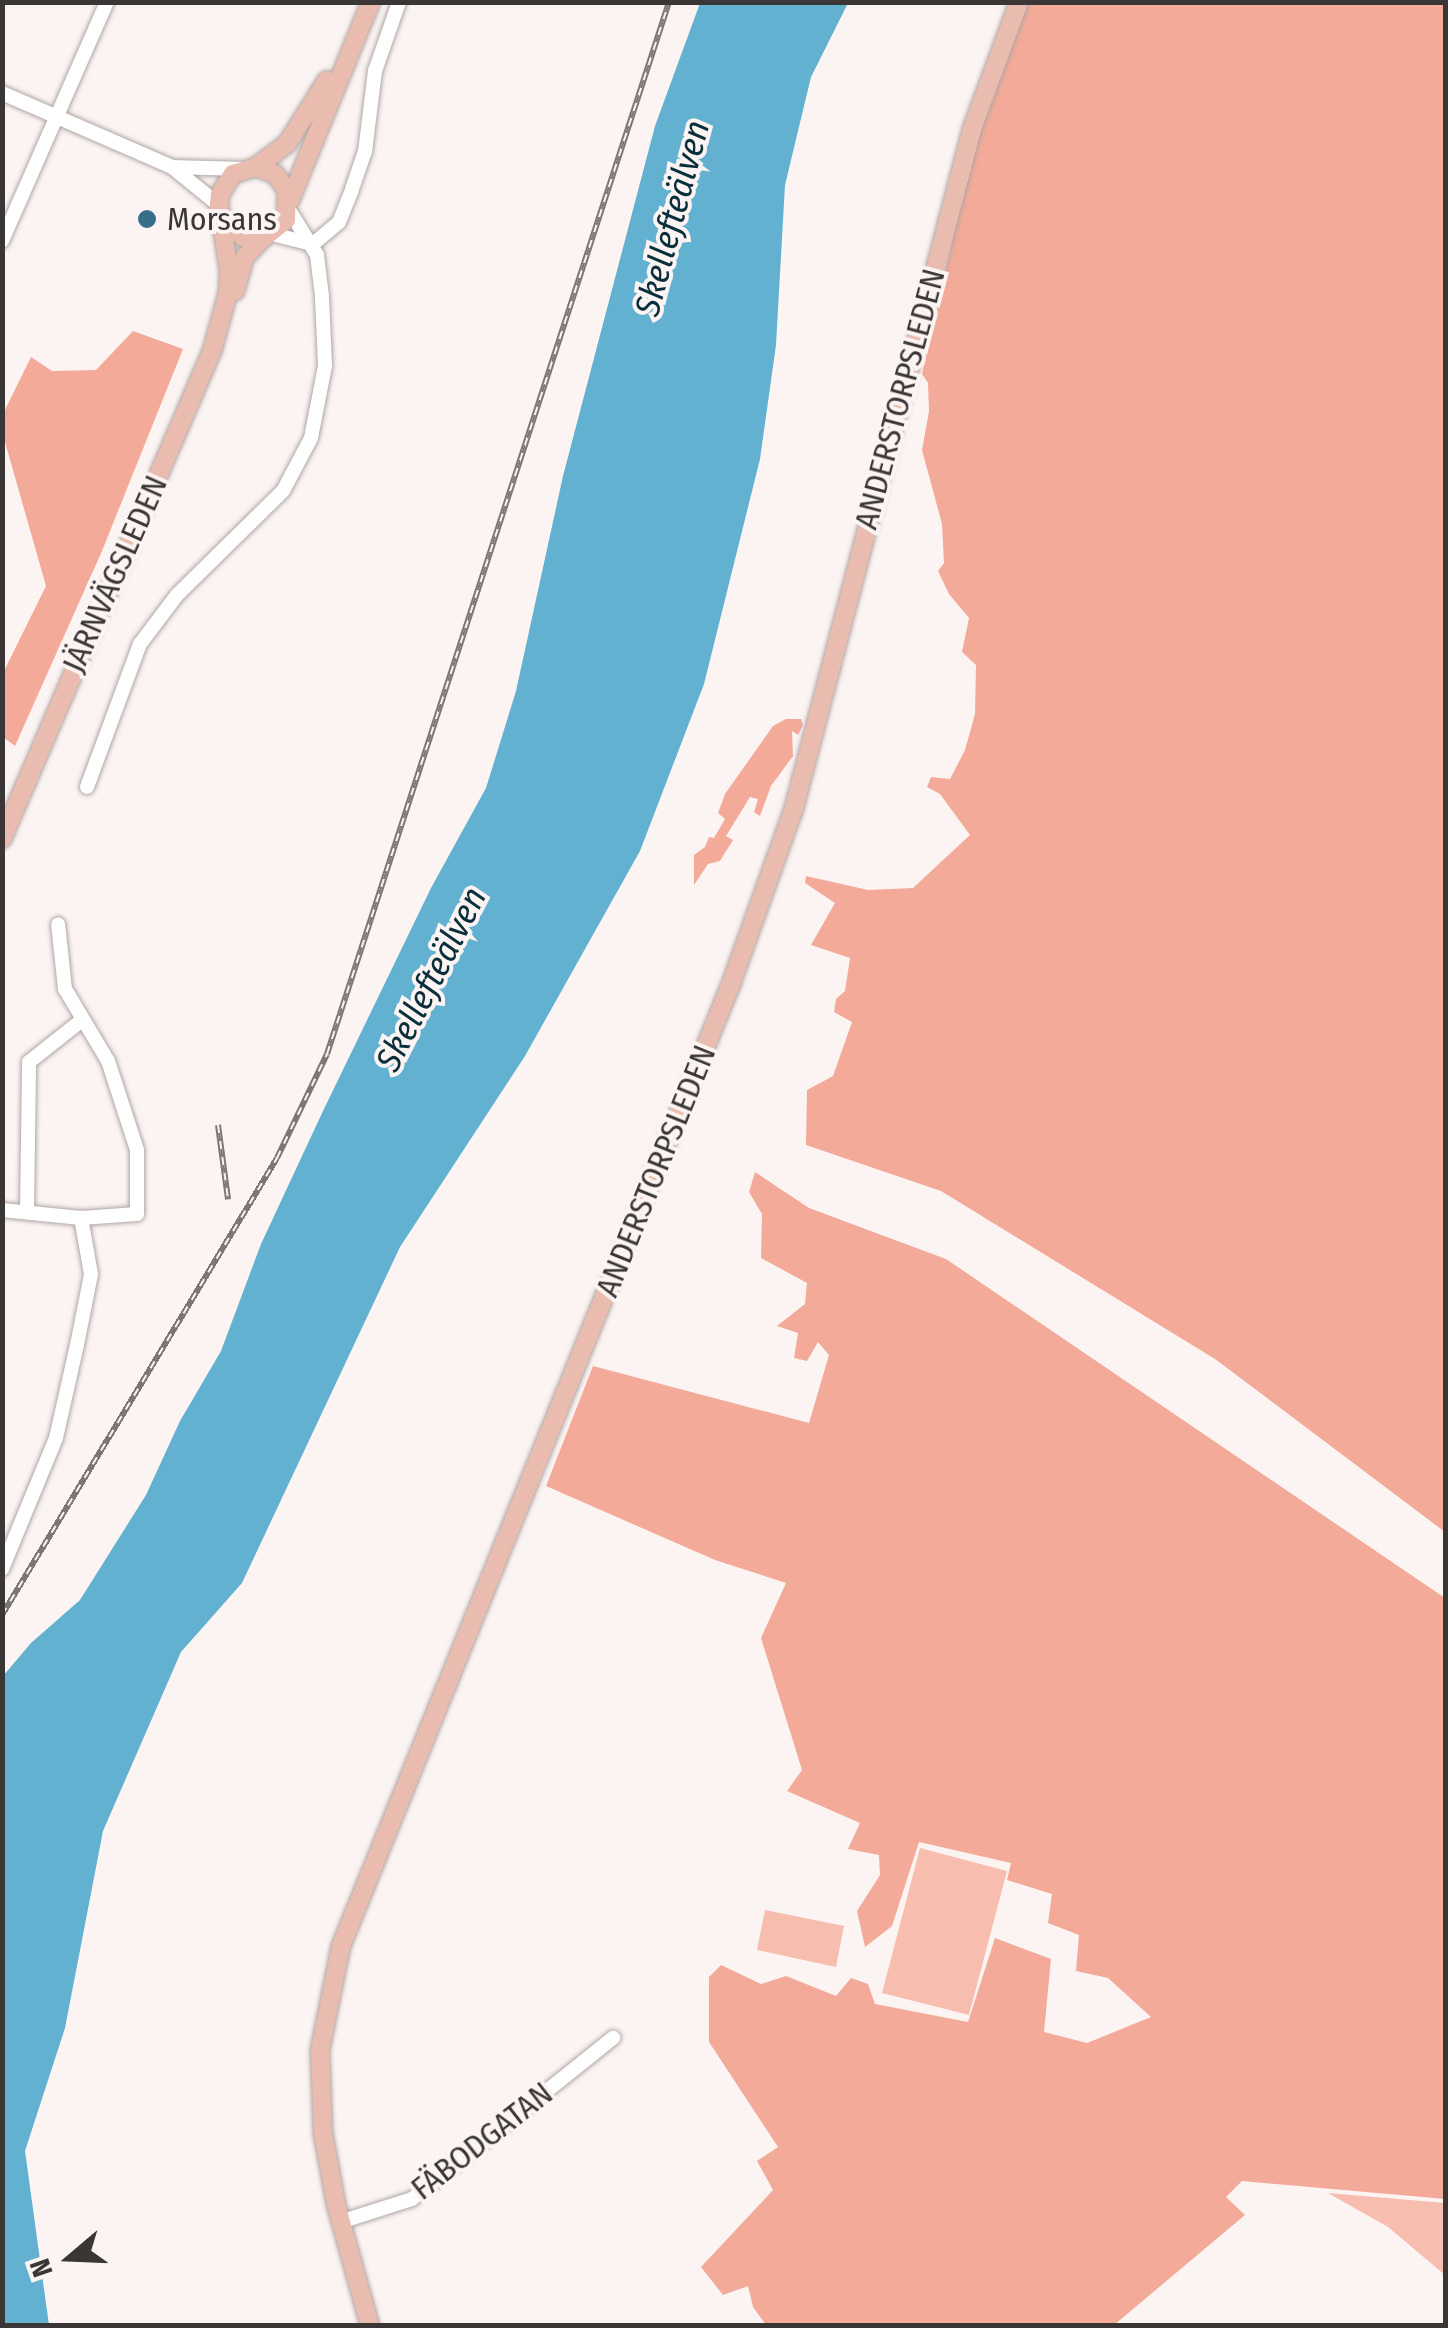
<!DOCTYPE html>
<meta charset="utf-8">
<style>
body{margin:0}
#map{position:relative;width:1448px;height:2328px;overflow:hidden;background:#fcf4f2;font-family:"Fira Sans Condensed",sans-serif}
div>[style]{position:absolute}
.green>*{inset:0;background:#f7bdae}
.forest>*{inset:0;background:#f3aa98}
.water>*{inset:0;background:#63b1d1}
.roads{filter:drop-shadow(0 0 2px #afa7a5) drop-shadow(0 0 2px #afa7a5)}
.minor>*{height:14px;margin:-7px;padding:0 7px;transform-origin:7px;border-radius:7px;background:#fff}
.major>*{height:18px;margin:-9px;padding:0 9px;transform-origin:9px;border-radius:9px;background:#eabbaf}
.rail>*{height:6px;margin-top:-3px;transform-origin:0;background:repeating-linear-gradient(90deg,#fcf4f2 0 8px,#7c7776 0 16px);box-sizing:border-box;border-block:2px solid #7c7776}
.dots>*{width:28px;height:28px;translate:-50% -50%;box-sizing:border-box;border:5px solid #fcf4f2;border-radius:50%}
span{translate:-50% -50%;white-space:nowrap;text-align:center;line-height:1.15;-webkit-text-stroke:8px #fcf4f2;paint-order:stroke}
.poi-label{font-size:32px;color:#393635}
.left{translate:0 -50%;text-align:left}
.street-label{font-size:32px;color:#393635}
.water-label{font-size:35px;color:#092f3c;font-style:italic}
.frame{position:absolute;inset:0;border:5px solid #393635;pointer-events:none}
.north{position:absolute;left:20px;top:2208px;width:100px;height:100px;-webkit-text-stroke:8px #fcf4f2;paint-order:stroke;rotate:251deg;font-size:28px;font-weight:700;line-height:40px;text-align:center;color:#393635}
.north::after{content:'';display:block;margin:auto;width:35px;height:45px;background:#393635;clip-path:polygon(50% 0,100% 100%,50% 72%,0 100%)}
</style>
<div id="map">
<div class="green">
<div style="clip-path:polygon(920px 1848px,1007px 1871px,969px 2015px,882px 1993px)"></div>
<div style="clip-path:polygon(765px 1910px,844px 1926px,836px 1967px,757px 1950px)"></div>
<div style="clip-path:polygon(1328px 2193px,1445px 2203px,1445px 2275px,1388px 2227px)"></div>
</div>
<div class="forest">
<div style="clip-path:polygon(1027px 3px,1445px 3px,1445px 1532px,1215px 1359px,941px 1191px,806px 1145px,807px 1090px,833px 1076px,852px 1022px,834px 1012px,836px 999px,845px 991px,850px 958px,811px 945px,835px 903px,805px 883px,806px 876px,868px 890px,913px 888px,970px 835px,940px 794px,927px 787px,931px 777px,950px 779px,965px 750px,975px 714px,976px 665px,962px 652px,969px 618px,949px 594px,938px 571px,944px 563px,942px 524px,922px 450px,929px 411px,928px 383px,922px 374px,977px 134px)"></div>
<div style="clip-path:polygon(133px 331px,183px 349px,102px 551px,15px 746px,3px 737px,3px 673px,46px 586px,3px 435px,3px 414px,31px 357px,52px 371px,96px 370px)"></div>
<div style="clip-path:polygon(786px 719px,801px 719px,803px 725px,798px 735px,792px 731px,793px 756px,771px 786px,760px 816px,754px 812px,758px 799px,750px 797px,726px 836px,733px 840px,720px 861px,708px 864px,694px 885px,694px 855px,705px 847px,709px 837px,714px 838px,725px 819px,718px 813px,725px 794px,773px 726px)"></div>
<div style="clip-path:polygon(755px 1172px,809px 1208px,946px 1259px,1445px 1598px,1445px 2199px,1242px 2181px,1226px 2197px,1245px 2215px,1114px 2325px,766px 2325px,753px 2307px,748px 2286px,723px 2295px,701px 2267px,773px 2190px,757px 2161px,778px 2147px,709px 2042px,709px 1977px,721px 1965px,761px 1984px,786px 1976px,836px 1996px,851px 1978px,868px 1984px,875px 2004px,968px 2022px,995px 1938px,1051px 1959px,1044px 2032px,1087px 2043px,1151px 2017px,1108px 1978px,1076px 1971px,1079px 1935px,1048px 1923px,1052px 1894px,1007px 1880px,1011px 1863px,919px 1842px,892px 1926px,865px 1947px,857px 1911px,880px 1875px,879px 1855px,848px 1849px,860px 1823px,787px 1791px,802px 1770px,761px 1638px,786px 1583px,715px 1560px,546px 1486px,593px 1366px,809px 1423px,829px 1355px,818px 1342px,807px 1361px,794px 1358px,798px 1333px,777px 1326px,805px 1304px,807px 1283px,761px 1258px,762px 1214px,749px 1192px)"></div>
</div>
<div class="water">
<div style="clip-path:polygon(700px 3px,848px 3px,811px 77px,785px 185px,776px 345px,760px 459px,704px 684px,640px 851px,525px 1056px,400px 1247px,242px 1583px,181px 1652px,103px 1831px,65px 2028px,25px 2151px,49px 2325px,3px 2325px,3px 1676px,31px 1643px,80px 1600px,146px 1495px,180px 1421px,221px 1351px,261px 1244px,323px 1111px,431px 888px,486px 788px,516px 691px,563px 476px,655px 126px)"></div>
</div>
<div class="roads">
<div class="minor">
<div style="left:2px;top:93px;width:185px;rotate:23.5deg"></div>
<div style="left:172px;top:167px;width:60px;rotate:39deg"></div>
<div style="left:172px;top:167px;width:72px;rotate:1.6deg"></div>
<div style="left:272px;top:234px;width:41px;rotate:14deg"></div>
<div style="left:2px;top:241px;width:261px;rotate:-66.3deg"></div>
<div style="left:313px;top:244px;width:34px;rotate:-40deg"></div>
<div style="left:339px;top:222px;width:35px;rotate:-68deg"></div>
<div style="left:352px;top:189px;width:39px;rotate:-71deg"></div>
<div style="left:365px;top:152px;width:82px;rotate:-83deg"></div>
<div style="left:375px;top:71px;width:73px;rotate:-70.8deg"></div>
<div style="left:87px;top:787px;width:153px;rotate:-69.7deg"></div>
<div style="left:140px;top:644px;width:61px;rotate:-52.9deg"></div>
<div style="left:177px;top:595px;width:148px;rotate:-44.5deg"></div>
<div style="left:283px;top:491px;width:60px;rotate:-62.2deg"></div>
<div style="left:311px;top:438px;width:73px;rotate:-79deg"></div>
<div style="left:325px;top:366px;width:70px;rotate:-92.5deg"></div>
<div style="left:322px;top:296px;width:41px;rotate:-97deg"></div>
<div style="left:317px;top:255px;width:53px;rotate:-121.9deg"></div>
<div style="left:2px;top:1210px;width:79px;rotate:5.8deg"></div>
<div style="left:81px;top:1218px;width:56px;rotate:-4.1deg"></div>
<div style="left:137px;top:1214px;width:64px;rotate:-90deg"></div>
<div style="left:137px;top:1150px;width:94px;rotate:-108deg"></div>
<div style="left:108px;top:1061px;width:84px;rotate:-120.8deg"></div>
<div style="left:65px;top:989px;width:65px;rotate:-96.1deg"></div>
<div style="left:27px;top:1212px;width:150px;rotate:-89.2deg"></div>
<div style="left:29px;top:1062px;width:66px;rotate:-38.3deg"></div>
<div style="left:2px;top:1569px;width:142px;rotate:-67.6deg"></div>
<div style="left:56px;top:1438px;width:95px;rotate:-77.3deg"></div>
<div style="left:77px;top:1345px;width:72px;rotate:-78.8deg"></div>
<div style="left:91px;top:1274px;width:57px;rotate:-100.1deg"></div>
<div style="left:340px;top:2222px;width:76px;rotate:-17.7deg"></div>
<div style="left:412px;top:2199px;width:258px;rotate:-38.7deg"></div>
</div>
<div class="major">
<div style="left:256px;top:167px;width:39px;rotate:-37deg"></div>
<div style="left:287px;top:144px;width:75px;rotate:-58deg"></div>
<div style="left:290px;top:200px;width:214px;rotate:-67.8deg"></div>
<div style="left:235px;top:291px;width:35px;rotate:-74deg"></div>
<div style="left:245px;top:257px;width:26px;rotate:-47deg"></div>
<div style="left:2px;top:839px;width:531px;rotate:-66.72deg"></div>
<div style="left:212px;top:351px;width:60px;rotate:-74.6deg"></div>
<div style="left:228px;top:293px;width:22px;rotate:-87deg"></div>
<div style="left:229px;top:271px;width:67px;rotate:-98.6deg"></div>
<div style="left:219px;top:205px;width:11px;rotate:-85deg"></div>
<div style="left:220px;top:194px;width:24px;rotate:-57deg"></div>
<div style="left:233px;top:174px;width:24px;rotate:-17deg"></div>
<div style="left:256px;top:167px;width:20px;rotate:20deg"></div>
<div style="left:275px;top:174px;width:20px;rotate:53deg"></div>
<div style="left:287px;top:190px;width:30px;rotate:92deg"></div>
<div style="left:286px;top:220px;width:29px;rotate:142deg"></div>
<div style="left:263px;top:238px;width:20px;rotate:-177deg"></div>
<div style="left:243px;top:237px;width:30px;rotate:-138deg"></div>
<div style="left:370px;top:2326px;width:127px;rotate:-105.6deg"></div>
<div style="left:336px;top:2204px;width:72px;rotate:-100.4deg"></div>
<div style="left:323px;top:2133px;width:83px;rotate:-92.1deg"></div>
<div style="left:320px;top:2050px;width:106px;rotate:-78.6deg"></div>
<div style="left:341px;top:1946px;width:1038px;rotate:-67.93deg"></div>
<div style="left:731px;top:984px;width:187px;rotate:-70.3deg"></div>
<div style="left:794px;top:808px;width:702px;rotate:-75.31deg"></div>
<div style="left:972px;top:129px;width:135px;rotate:-69.7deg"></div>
</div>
</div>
<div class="rail">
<div style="left:218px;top:1125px;width:75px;rotate:82.3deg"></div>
<div style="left:2px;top:1615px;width:533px;rotate:-58.96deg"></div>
<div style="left:277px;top:1158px;width:115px;rotate:-64.3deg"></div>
<div style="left:327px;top:1054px;width:1106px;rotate:-71.99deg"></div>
</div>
<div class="dots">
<div style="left:147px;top:219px;background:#357088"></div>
</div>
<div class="poi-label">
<span class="left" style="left:167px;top:219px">Morsans</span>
</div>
<div class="street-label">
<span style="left:900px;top:399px;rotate:-75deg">ANDERSTORPSLEDEN</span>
<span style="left:115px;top:574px;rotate:-66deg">JÄRNVÄGSLEDEN</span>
<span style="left:656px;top:1171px;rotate:-68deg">ANDERSTORPSLEDEN</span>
<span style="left:482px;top:2141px;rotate:-38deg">FÄBODGATAN</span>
</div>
<div class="water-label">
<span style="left:672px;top:218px;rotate:-75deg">Skellefteälven</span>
<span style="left:431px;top:979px;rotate:-63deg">Skellefteälven</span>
</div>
<div class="frame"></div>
<div class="north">N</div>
</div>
